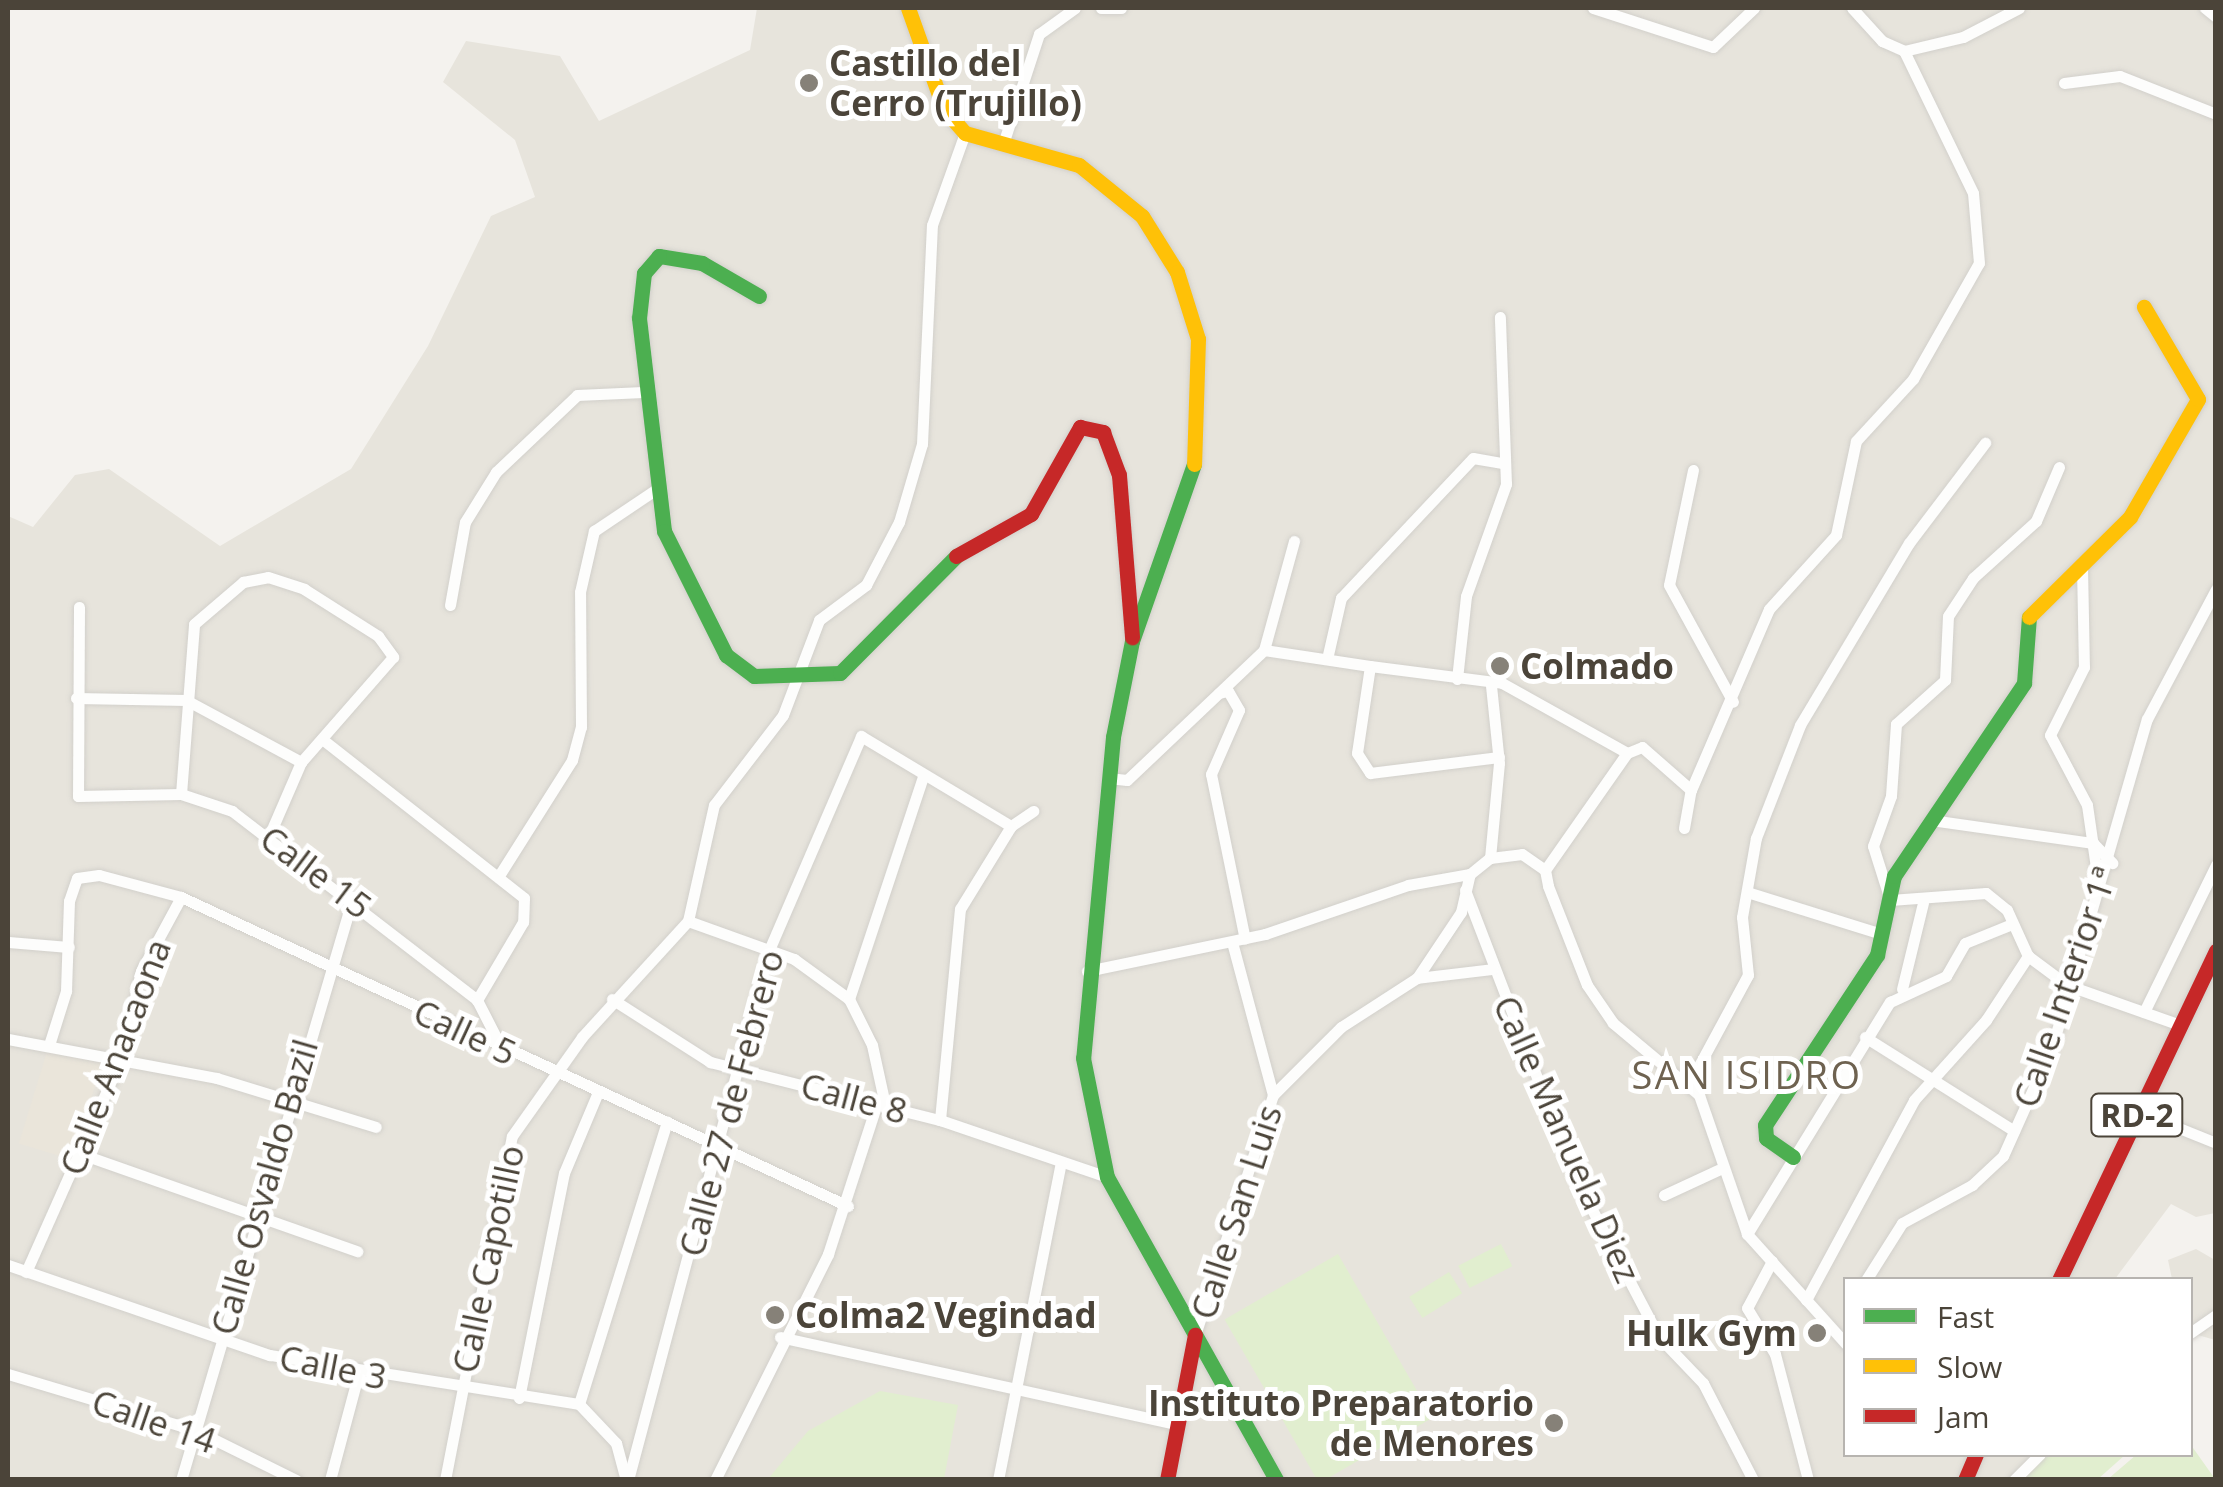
<!DOCTYPE html>
<meta charset="utf-8">
<style>
body{margin:0}
#map{position:relative;width:2223px;height:1487px;overflow:hidden;background:#f4f2ee;font-family:"Open Sans",sans-serif}
div>[style]{position:absolute}
[style*='--x']{left:calc(var(--x)*1px);top:calc(var(--y)*1px);width:calc(var(--w)*1px);rotate:calc(var(--a)*1deg)}
.residential>*{inset:0;background:#e7e4dc}
.education>*{inset:0;background:#eae5da;transform-origin:0 0}
.green>*{inset:0;background:#e1eecf;transform-origin:0 0}
.roads{filter:drop-shadow(0 0 2px #d2d0cb) drop-shadow(0 0 2px #d2d0cb)}
.street>*{height:11px;margin:-5.5px;padding:0 5.5px;transform-origin:5.5px;border-radius:5.5px;background:#fdfdfc}
.fast>*{height:15px;margin:-7.5px;padding:0 7.5px;transform-origin:7.5px;border-radius:7.5px;background:#4caf50}
.slow>*{height:15px;margin:-7.5px;padding:0 7.5px;transform-origin:7.5px;border-radius:7.5px;background:#ffc107}
.jam>*{height:15px;margin:-7.5px;padding:0 7.5px;transform-origin:7.5px;border-radius:7.5px;background:#c62828}
.dots>*{width:28px;height:28px;translate:-50% -50%;box-sizing:border-box;border:5px solid #fff;border-radius:50%}
span{translate:-50% -50%;white-space:nowrap;text-align:center;line-height:1.15;-webkit-text-stroke:10px #fff;paint-order:stroke}
.shield-label span{padding:2px 8px;background:#fff;border:2px solid;border-radius:8px;-webkit-text-stroke-width:0}
.shield-label{font-size:32px;color:#4b4439;font-weight:700}
.poi-label{font-size:35px;color:#4b4439;font-weight:700}
.left{translate:0 -50%;text-align:left}
.right{translate:-100% -50%;text-align:right}
.street-label{font-size:35px;color:#4b4439}
.neighbourhood-label{font-size:38px;color:#6e6250;letter-spacing:2.5px}
.frame{position:absolute;inset:0;border:10px solid #4b4439;pointer-events:none}
.legend{position:absolute;left:1843px;top:1277px;width:350px;height:180px;box-sizing:border-box;background:#fff;border:2px solid #b7b4b0;margin:0;padding:12px 18px;list-style:none;font-size:30px;color:#4b4439}
.legend li{display:flex;align-items:center;gap:20px;height:50px}
.legend b{width:50px;border:2px solid #b7b4b0}
</style>
<div id="map">
<div class="residential">
<div style="clip-path:polygon(757px 8px,2215px 8px,2215px 1213px,2196px 1217px,2171px 1204px,2115px 1279px,1846px 1280px,1846px 1454px,2041px 1455px,2014px 1479px,8px 1479px,8px 516px,33px 527px,75px 475px,109px 469px,220px 546px,351px 469px,428px 346px,491px 216px,535px 197px,515px 140px,443px 82px,466px 41px,560px 56px,599px 121px,750px 50px)"></div>
<div style="clip-path:polygon(2196px 1249px,2215px 1260px,2215px 1340px,2191px 1333px,2190px 1280px,2172px 1279px,2168px 1260px)"></div>
</div>
<div class="education">
<div style="left:49px;top:1045px;width:56px;height:103px;rotate:17deg"></div>
</div>
<div class="green">
<div style="left:1501px;top:1244px;width:25px;height:48px;rotate:63deg"></div>
<div style="left:1338px;top:1254px;width:189px;height:131px;rotate:60deg"></div>
<div style="left:1449px;top:1272px;width:25px;height:47px;rotate:58deg"></div>
<div style="clip-path:polygon(880px 1391px,958px 1405px,944px 1479px,768px 1479px,808px 1431px)"></div>
<div style="clip-path:polygon(2191px 1445px,2215px 1479px,2108px 1479px,2136px 1455px,2190px 1454px)"></div>
<div style="clip-path:polygon(2041px 1455px,2125px 1455px,2098px 1479px,2014px 1480px)"></div>
</div>
<div class="roads">
<div class="street">
<div style="--x:1101;--y:8;--w:20;--a:0"></div>
<div style="--x:1593;--y:8;--w:126;--a:18"></div>
<div style="--x:1713;--y:47;--w:57;--a:-43.6"></div>
<div style="--x:1852;--y:8;--w:45;--a:47.7"></div>
<div style="--x:1882;--y:41;--w:24;--a:24"></div>
<div style="--x:1904;--y:51;--w:61;--a:-13.3"></div>
<div style="--x:1963;--y:37;--w:63;--a:-27.4"></div>
<div style="--x:2205;--y:8;--w:14;--a:39"></div>
<div style="--x:2064;--y:83;--w:56;--a:-7.1"></div>
<div style="--x:2120;--y:76;--w:103;--a:21.6"></div>
<div style="--x:1003;--y:144;--w:116;--a:-71.9"></div>
<div style="--x:1039;--y:34;--w:44;--a:-35.8"></div>
<div style="--x:2059;--y:467;--w:59;--a:113.1"></div>
<div style="--x:2036;--y:521;--w:85;--a:137.9"></div>
<div style="--x:1973;--y:578;--w:45;--a:123.3"></div>
<div style="--x:1948;--y:616;--w:64;--a:92.7"></div>
<div style="--x:1945;--y:680;--w:66;--a:138.1"></div>
<div style="--x:1896;--y:724;--w:72;--a:94"></div>
<div style="--x:1891;--y:796;--w:53;--a:109.8"></div>
<div style="--x:1873;--y:846;--w:57;--a:72.5"></div>
<div style="--x:1890;--y:900;--w:96;--a:-4.2"></div>
<div style="--x:1986;--y:893;--w:27;--a:39"></div>
<div style="--x:2007;--y:910;--w:51;--a:65.5"></div>
<div style="--x:2028;--y:956;--w:49;--a:36.6"></div>
<div style="--x:2067;--y:985;--w:120;--a:19.5"></div>
<div style="--x:1693;--y:470;--w:117;--a:101.8"></div>
<div style="--x:1669;--y:585;--w:133;--a:61.3"></div>
<div style="--x:2082;--y:566;--w:101;--a:88.9"></div>
<div style="--x:2084;--y:667;--w:76;--a:116.6"></div>
<div style="--x:2050;--y:735;--w:79;--a:62.1"></div>
<div style="--x:2087;--y:805;--w:84;--a:81.8"></div>
<div style="--x:450;--y:605;--w:84;--a:-79.8"></div>
<div style="--x:465;--y:522;--w:59;--a:-58.2"></div>
<div style="--x:496;--y:472;--w:112;--a:-43.5"></div>
<div style="--x:577;--y:395;--w:66;--a:-2.6"></div>
<div style="--x:79;--y:607;--w:189;--a:90.3"></div>
<div style="--x:78;--y:796;--w:103;--a:-1.1"></div>
<div style="--x:181;--y:794;--w:54;--a:18.4"></div>
<div style="--x:232;--y:811;--w:309;--a:37.6"></div>
<div style="--x:477;--y:1000;--w:53;--a:62.9"></div>
<div style="--x:1264;--y:650;--w:107;--a:8.6"></div>
<div style="--x:1370;--y:666;--w:88;--a:98.5"></div>
<div style="--x:1357;--y:753;--w:24;--a:57"></div>
<div style="--x:1370;--y:773;--w:130;--a:-7.1"></div>
<div style="--x:1327;--y:659;--w:63;--a:-77.1"></div>
<div style="--x:1341;--y:598;--w:192;--a:-46.7"></div>
<div style="--x:1473;--y:458;--w:27;--a:10"></div>
<div style="--x:1370;--y:666;--w:133;--a:7.3"></div>
<div style="--x:1502;--y:683;--w:143;--a:29.2"></div>
<div style="--x:1457;--y:679;--w:83;--a:-83.8"></div>
<div style="--x:1466;--y:596;--w:119;--a:-70.3"></div>
<div style="--x:1506;--y:484;--w:167;--a:-92.1"></div>
<div style="--x:1219;--y:693;--w:9;--a:-13"></div>
<div style="--x:1228;--y:691;--w:22;--a:60"></div>
<div style="--x:1239;--y:710;--w:70;--a:113.6"></div>
<div style="--x:1211;--y:774;--w:168;--a:78.4"></div>
<div style="--x:76;--y:698;--w:110;--a:1"></div>
<div style="--x:186;--y:700;--w:131;--a:28.3"></div>
<div style="--x:322;--y:739;--w:257;--a:38.2"></div>
<div style="--x:524;--y:898;--w:24;--a:92"></div>
<div style="--x:523;--y:922;--w:91;--a:120.5"></div>
<div style="--x:1108;--y:778;--w:19;--a:6"></div>
<div style="--x:1127;--y:780;--w:189;--a:-43.5"></div>
<div style="--x:1264;--y:650;--w:113;--a:-74.6"></div>
<div style="--x:1691;--y:790;--w:197;--a:-66.7"></div>
<div style="--x:1769;--y:609;--w:100;--a:-47.8"></div>
<div style="--x:1836;--y:535;--w:96;--a:-78"></div>
<div style="--x:1856;--y:441;--w:84;--a:-47.4"></div>
<div style="--x:1913;--y:379;--w:133;--a:-60.4"></div>
<div style="--x:1979;--y:263;--w:70;--a:-94.9"></div>
<div style="--x:1973;--y:193;--w:158;--a:-115.9"></div>
<div style="--x:181;--y:794;--w:170;--a:-85.6"></div>
<div style="--x:194;--y:624;--w:65;--a:-40.6"></div>
<div style="--x:243;--y:582;--w:25;--a:-11"></div>
<div style="--x:268;--y:577;--w:38;--a:18"></div>
<div style="--x:304;--y:589;--w:88;--a:32.4"></div>
<div style="--x:378;--y:636;--w:26;--a:54"></div>
<div style="--x:393;--y:657;--w:140;--a:131.2"></div>
<div style="--x:301;--y:762;--w:81;--a:113.4"></div>
<div style="--x:1938;--y:821;--w:157;--a:8.1"></div>
<div style="--x:2093;--y:843;--w:28;--a:46"></div>
<div style="--x:1684;--y:828;--w:39;--a:-80"></div>
<div style="--x:1691;--y:790;--w:65;--a:-138.7"></div>
<div style="--x:1642;--y:747;--w:16;--a:158"></div>
<div style="--x:1627;--y:753;--w:143;--a:125"></div>
<div style="--x:1545;--y:870;--w:16;--a:79"></div>
<div style="--x:1548;--y:886;--w:106;--a:68.5"></div>
<div style="--x:1587;--y:985;--w:46;--a:55.6"></div>
<div style="--x:1613;--y:1023;--w:112;--a:39.9"></div>
<div style="--x:1699;--y:1095;--w:147;--a:70.9"></div>
<div style="--x:1747;--y:1234;--w:148;--a:48"></div>
<div style="--x:1490;--y:858;--w:32;--a:-7"></div>
<div style="--x:1522;--y:854;--w:28;--a:35"></div>
<div style="--x:500;--y:874;--w:135;--a:-57.7"></div>
<div style="--x:572;--y:760;--w:34;--a:-75"></div>
<div style="--x:581;--y:727;--w:135;--a:-90.4"></div>
<div style="--x:580;--y:592;--w:63;--a:-77.1"></div>
<div style="--x:594;--y:531;--w:77;--a:-33.9"></div>
<div style="--x:1465;--y:890;--w:307;--a:69"></div>
<div style="--x:1575;--y:1177;--w:181;--a:62.3"></div>
<div style="--x:1659;--y:1337;--w:64;--a:46.3"></div>
<div style="--x:1703;--y:1383;--w:109;--a:62.7"></div>
<div style="--x:1747;--y:892;--w:141;--a:17.3"></div>
<div style="--x:688;--y:921;--w:119;--a:-77.4"></div>
<div style="--x:714;--y:805;--w:113;--a:-52.5"></div>
<div style="--x:783;--y:715;--w:102;--a:-69.2"></div>
<div style="--x:819;--y:620;--w:59;--a:-36.7"></div>
<div style="--x:866;--y:585;--w:71;--a:-62.4"></div>
<div style="--x:899;--y:522;--w:81;--a:-73.6"></div>
<div style="--x:922;--y:444;--w:219;--a:-87.4"></div>
<div style="--x:932;--y:225;--w:98;--a:-70.3"></div>
<div style="--x:688;--y:921;--w:113;--a:19.7"></div>
<div style="--x:794;--y:959;--w:68;--a:36"></div>
<div style="--x:849;--y:999;--w:51;--a:63.4"></div>
<div style="--x:872;--y:1045;--w:66;--a:77.7"></div>
<div style="--x:8;--y:942;--w:61;--a:4.7"></div>
<div style="--x:1232;--y:942;--w:158;--a:75"></div>
<div style="--x:1087;--y:971;--w:182;--a:-11.7"></div>
<div style="--x:1265;--y:934;--w:151;--a:-18.9"></div>
<div style="--x:1408;--y:885;--w:63;--a:-10.1"></div>
<div style="--x:1417;--y:978;--w:76;--a:-6.8"></div>
<div style="--x:1902;--y:989;--w:89;--a:-76.3"></div>
<div style="--x:612;--y:999;--w:117;--a:32.7"></div>
<div style="--x:710;--y:1062;--w:237;--a:14.2"></div>
<div style="--x:940;--y:1120;--w:176;--a:18.8"></div>
<div style="--x:849;--y:999;--w:234;--a:-71.6"></div>
<div style="--x:2144;--y:1012;--w:164;--a:-63.9"></div>
<div style="--x:1865;--y:1037;--w:176;--a:32.2"></div>
<div style="--x:8;--y:1039;--w:213;--a:10.6"></div>
<div style="--x:217;--y:1078;--w:166;--a:17.1"></div>
<div style="--x:49;--y:1045;--w:57;--a:-72.5"></div>
<div style="--x:66;--y:991;--w:90;--a:-88.1"></div>
<div style="--x:69;--y:901;--w:24;--a:-71"></div>
<div style="--x:77;--y:878;--w:22;--a:-8"></div>
<div style="--x:99;--y:875;--w:85;--a:15"></div>
<div style="--x:181;--y:897;--w:735;--a:24.86"></div>
<div style="--x:1689;--y:1084;--w:124;--a:-61.6"></div>
<div style="--x:1748;--y:975;--w:58;--a:-95.9"></div>
<div style="--x:1742;--y:917;--w:80;--a:-80"></div>
<div style="--x:1756;--y:838;--w:121;--a:-68.7"></div>
<div style="--x:1800;--y:725;--w:212;--a:-59.1"></div>
<div style="--x:1909;--y:543;--w:126;--a:-52.8"></div>
<div style="--x:2139;--y:1112;--w:83;--a:21.9"></div>
<div style="--x:940;--y:1120;--w:212;--a:-84.6"></div>
<div style="--x:960;--y:909;--w:97;--a:-58.4"></div>
<div style="--x:1011;--y:826;--w:27;--a:-34"></div>
<div style="--x:81;--y:1154;--w:293;--a:19.4"></div>
<div style="--x:1664;--y:1195;--w:60;--a:-24.8"></div>
<div style="--x:1747;--y:1234;--w:273;--a:-58.4"></div>
<div style="--x:1890;--y:1002;--w:62;--a:-24.9"></div>
<div style="--x:1946;--y:976;--w:38;--a:-60"></div>
<div style="--x:1965;--y:943;--w:51;--a:-22"></div>
<div style="--x:1772;--y:1261;--w:53;--a:118"></div>
<div style="--x:1747;--y:1308;--w:54;--a:58.7"></div>
<div style="--x:1775;--y:1354;--w:130;--a:75.3"></div>
<div style="--x:8;--y:1265;--w:277;--a:19"></div>
<div style="--x:270;--y:1355;--w:313;--a:9"></div>
<div style="--x:579;--y:1404;--w:54;--a:46.5"></div>
<div style="--x:616;--y:1443;--w:38;--a:75"></div>
<div style="--x:26;--y:1272;--w:236;--a:-66"></div>
<div style="--x:122;--y:1056;--w:87;--a:-77.4"></div>
<div style="--x:141;--y:971;--w:84;--a:-61.6"></div>
<div style="--x:1866;--y:1280;--w:67;--a:-57.7"></div>
<div style="--x:1902;--y:1223;--w:80;--a:-28.5"></div>
<div style="--x:1972;--y:1185;--w:42;--a:-43.1"></div>
<div style="--x:2003;--y:1156;--w:123;--a:-65.9"></div>
<div style="--x:2053;--y:1044;--w:338;--a:-73.9"></div>
<div style="--x:2147;--y:719;--w:147;--a:-62"></div>
<div style="--x:1806;--y:1300;--w:227;--a:-61.6"></div>
<div style="--x:1914;--y:1100;--w:108;--a:-48"></div>
<div style="--x:1986;--y:1020;--w:77;--a:-56.7"></div>
<div style="--x:2190;--y:1333;--w:32;--a:-35"></div>
<div style="--x:1195;--y:1335;--w:252;--a:-72"></div>
<div style="--x:1273;--y:1095;--w:96;--a:-45"></div>
<div style="--x:1341;--y:1027;--w:90;--a:-32.8"></div>
<div style="--x:1417;--y:978;--w:79;--a:-56.3"></div>
<div style="--x:1461;--y:912;--w:39;--a:-77"></div>
<div style="--x:1470;--y:874;--w:26;--a:-39"></div>
<div style="--x:1490;--y:858;--w:95;--a:-84.6"></div>
<div style="--x:1499;--y:763;--w:78;--a:-95.9"></div>
<div style="--x:780;--y:1337;--w:406;--a:12.4"></div>
<div style="--x:8;--y:1374;--w:195;--a:16.7"></div>
<div style="--x:195;--y:1430;--w:113;--a:26.3"></div>
<div style="--x:519;--y:1398;--w:229;--a:-78.7"></div>
<div style="--x:564;--y:1173;--w:88;--a:-67.2"></div>
<div style="--x:579;--y:1404;--w:296;--a:-72.7"></div>
<div style="--x:181;--y:1480;--w:608;--a:-73.56"></div>
<div style="--x:330;--y:1480;--w:112;--a:-75"></div>
<div style="--x:445;--y:1480;--w:350;--a:-79"></div>
<div style="--x:512;--y:1136;--w:121;--a:-54.7"></div>
<div style="--x:582;--y:1037;--w:157;--a:-47.6"></div>
<div style="--x:628;--y:1480;--w:548;--a:-75.1"></div>
<div style="--x:769;--y:950;--w:233;--a:-66.7"></div>
<div style="--x:861;--y:736;--w:175;--a:31"></div>
<div style="--x:715;--y:1480;--w:253;--a:-63.4"></div>
<div style="--x:828;--y:1254;--w:152;--a:-72"></div>
<div style="--x:998;--y:1480;--w:323;--a:-78.8"></div>
<div style="--x:2014;--y:1480;--w:37;--a:-45"></div>
</div>
<div class="fast">
<div style="--x:759;--y:296;--w:66;--a:-149.9"></div>
<div style="--x:702;--y:263;--w:44;--a:-170.8"></div>
<div style="--x:659;--y:256;--w:23;--a:131"></div>
<div style="--x:644;--y:273;--w:45;--a:96.3"></div>
<div style="--x:639;--y:318;--w:214;--a:83.3"></div>
<div style="--x:664;--y:531;--w:139;--a:63.4"></div>
<div style="--x:726;--y:655;--w:35;--a:37"></div>
<div style="--x:754;--y:676;--w:86;--a:-2"></div>
<div style="--x:840;--y:673;--w:165;--a:-45.2"></div>
<div style="--x:1194;--y:464;--w:188;--a:109.3"></div>
<div style="--x:1132;--y:641;--w:98;--a:101.2"></div>
<div style="--x:1113;--y:737;--w:322;--a:95.3"></div>
<div style="--x:1083;--y:1058;--w:121;--a:78.6"></div>
<div style="--x:1107;--y:1177;--w:347;--a:60.8"></div>
<div style="--x:1793;--y:1157;--w:33;--a:-145"></div>
<div style="--x:1766;--y:1138;--w:13;--a:-94"></div>
<div style="--x:1765;--y:1125;--w:204;--a:-56.6"></div>
<div style="--x:1877;--y:955;--w:81;--a:-77.9"></div>
<div style="--x:1894;--y:876;--w:233;--a:-56"></div>
<div style="--x:2024;--y:683;--w:66;--a:-85.7"></div>
</div>
<div class="slow">
<div style="--x:908;--y:8;--w:107;--a:70.4"></div>
<div style="--x:944;--y:109;--w:32;--a:49"></div>
<div style="--x:965;--y:133;--w:118;--a:15.7"></div>
<div style="--x:1079;--y:165;--w:81;--a:39"></div>
<div style="--x:1142;--y:216;--w:66;--a:58"></div>
<div style="--x:1177;--y:272;--w:70;--a:72.6"></div>
<div style="--x:1198;--y:339;--w:125;--a:91.8"></div>
<div style="--x:2029;--y:617;--w:142;--a:-44.7"></div>
<div style="--x:2130;--y:517;--w:136;--a:-60"></div>
<div style="--x:2198;--y:399;--w:107;--a:-120.4"></div>
</div>
<div class="jam">
<div style="--x:956;--y:556;--w:86;--a:-29.2"></div>
<div style="--x:1031;--y:514;--w:100;--a:-60.6"></div>
<div style="--x:1080;--y:427;--w:24;--a:12"></div>
<div style="--x:1103;--y:432;--w:46;--a:69.6"></div>
<div style="--x:1119;--y:475;--w:163;--a:85.4"></div>
<div style="--x:2059;--y:1280;--w:365;--a:-64.5"></div>
<div style="--x:1167;--y:1480;--w:148;--a:-79.1"></div>
<div style="--x:1965;--y:1480;--w:28;--a:-67"></div>
</div>
</div>
<div class="dots">
<div style="left:809px;top:83px;background:#868178"></div>
<div style="left:1500px;top:666px;background:#868178"></div>
<div style="left:775px;top:1315px;background:#868178"></div>
<div style="left:1817px;top:1333px;background:#868178"></div>
<div style="left:1554px;top:1423px;background:#868178"></div>
</div>
<div class="shield-label">
<span style="left:2137px;top:1115px">RD-2</span>
</div>
<div class="poi-label">
<span class="left" style="left:829px;top:83px">Castillo del<br>Cerro (Trujillo)</span>
<span class="left" style="left:1520px;top:666px">Colmado</span>
<span class="left" style="left:795px;top:1315px">Colma2 Vegindad</span>
<span class="right" style="left:1797px;top:1333px">Hulk Gym</span>
<span class="right" style="left:1534px;top:1423px">Instituto Preparatorio<br>de Menores</span>
</div>
<div class="street-label">
<span style="left:316px;top:872px;rotate:37deg">Calle 15</span>
<span style="left:2065px;top:987px;rotate:-71deg">Calle Interior 1ª</span>
<span style="left:465px;top:1032px;rotate:25deg">Calle 5</span>
<span style="left:115px;top:1057px;rotate:-69deg">Calle Anacaona</span>
<span style="left:854px;top:1098px;rotate:15deg">Calle 8</span>
<span style="left:731px;top:1103px;rotate:-75deg">Calle 27 de Febrero</span>
<span style="left:1567px;top:1139px;rotate:66deg">Calle Manuela Diez</span>
<span style="left:264px;top:1187px;rotate:-74deg">Calle Osvaldo Bazil</span>
<span style="left:1236px;top:1212px;rotate:-72deg">Calle San Luis</span>
<span style="left:488px;top:1259px;rotate:-78deg">Calle Capotillo</span>
<span style="left:333px;top:1367px;rotate:11deg">Calle 3</span>
<span style="left:154px;top:1421px;rotate:19deg">Calle 14</span>
</div>
<div class="neighbourhood-label">
<span style="left:1747px;top:1075px">SAN ISIDRO</span>
</div>
<div class="frame"></div>
<ul class="legend">
<li><b style="height:12px;background:#4caf50"></b>Fast</li>
<li><b style="height:12px;background:#ffc107"></b>Slow</li>
<li><b style="height:12px;background:#c62828"></b>Jam</li>
</ul>
</div>
